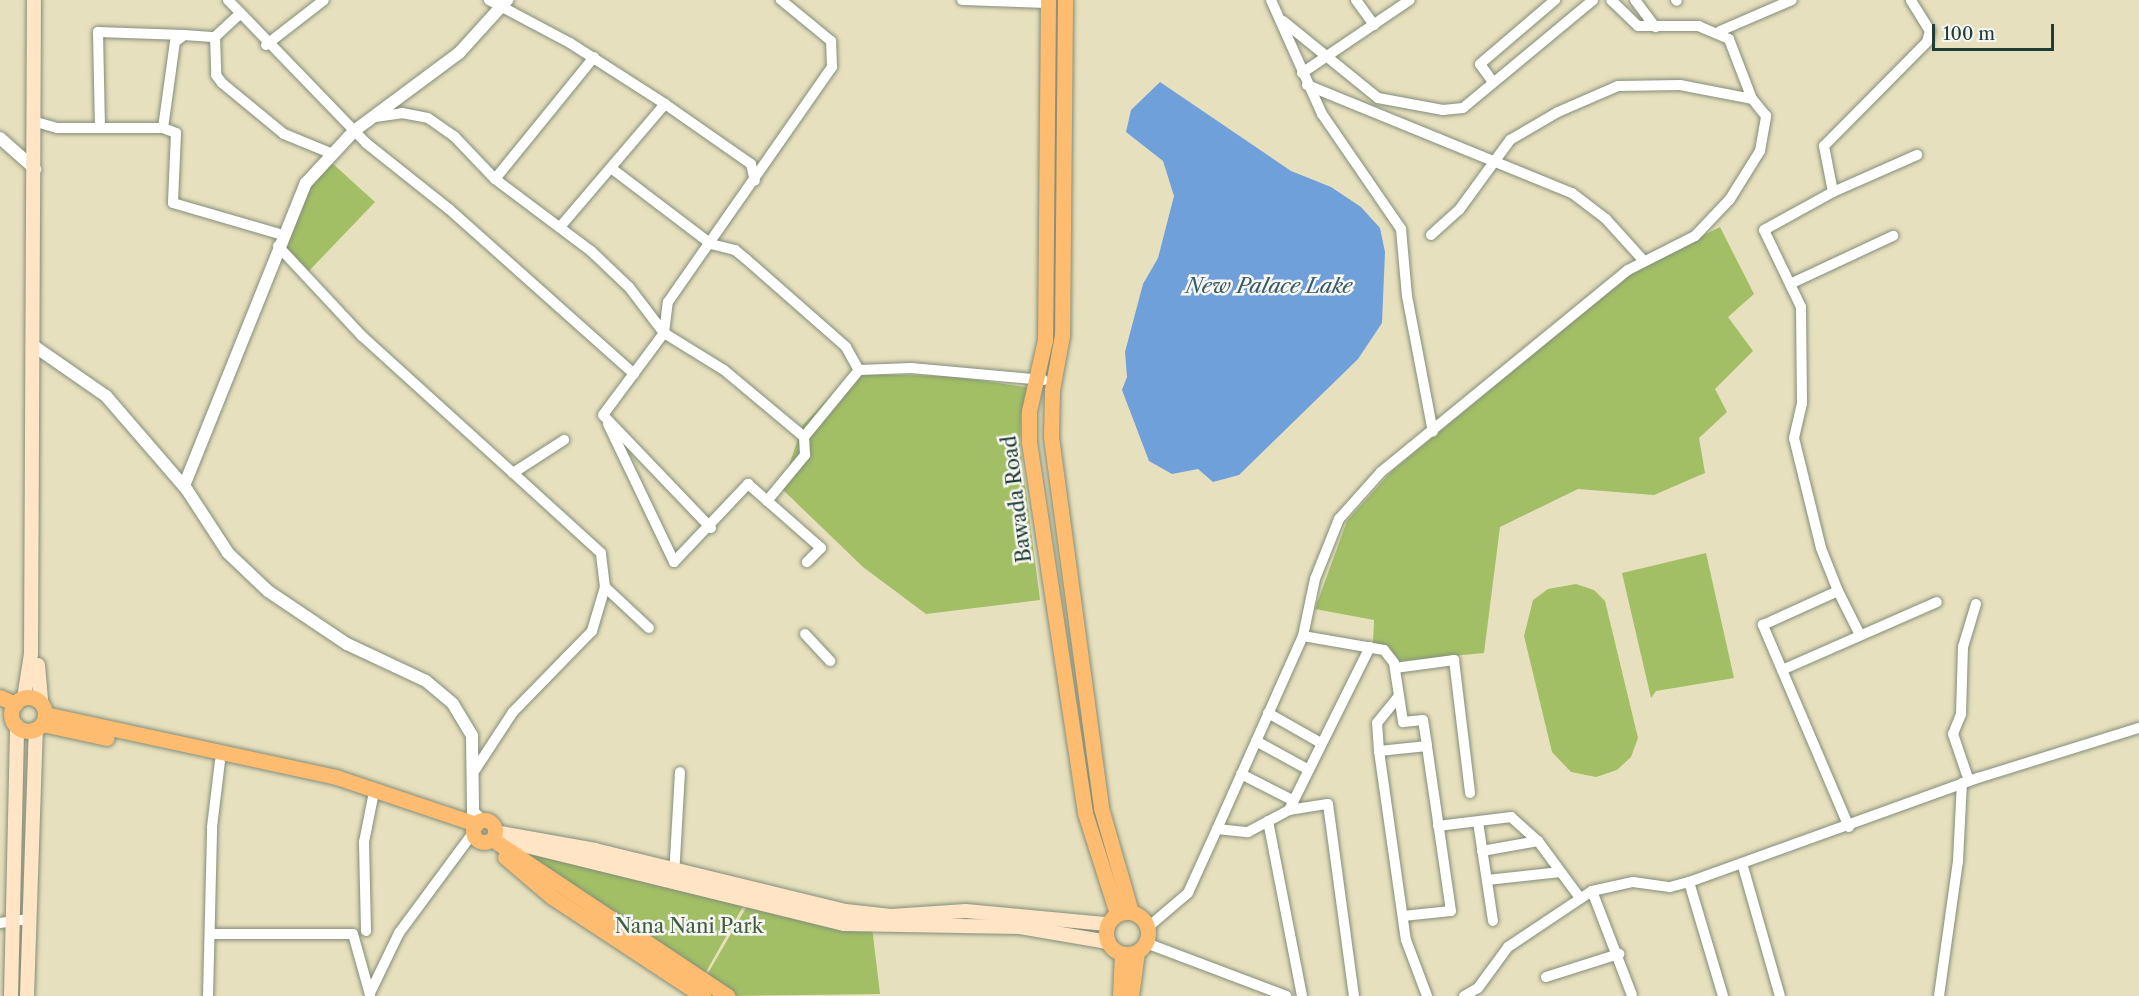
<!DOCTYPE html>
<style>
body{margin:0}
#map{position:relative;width:2139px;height:996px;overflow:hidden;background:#e7e0be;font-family:"Libre Caslon Text",serif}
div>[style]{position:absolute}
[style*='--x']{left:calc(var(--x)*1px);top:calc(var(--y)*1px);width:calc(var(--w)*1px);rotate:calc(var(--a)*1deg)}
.green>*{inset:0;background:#a2bf66}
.water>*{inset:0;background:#6fa0da}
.roads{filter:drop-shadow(0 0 2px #838e79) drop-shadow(0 0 2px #838e79)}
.minor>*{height:10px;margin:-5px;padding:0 5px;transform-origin:5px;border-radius:5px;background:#fff}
.tertiary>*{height:12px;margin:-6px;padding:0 6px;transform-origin:6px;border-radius:6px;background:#fff}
.secondary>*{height:14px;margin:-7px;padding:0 7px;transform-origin:7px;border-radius:7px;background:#ffe4c6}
.primary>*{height:15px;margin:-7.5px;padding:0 7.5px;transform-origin:7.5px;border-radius:7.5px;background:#febc70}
.primary>.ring{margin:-7.5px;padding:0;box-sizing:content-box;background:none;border:15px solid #febc70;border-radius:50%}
span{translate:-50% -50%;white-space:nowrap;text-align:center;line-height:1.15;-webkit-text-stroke:5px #f6f6f2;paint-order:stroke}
.street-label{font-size:20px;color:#1f3d34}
.park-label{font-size:20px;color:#405e40}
.water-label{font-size:21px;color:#375b66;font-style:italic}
.scale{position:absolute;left:1932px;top:24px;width:122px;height:27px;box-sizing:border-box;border:3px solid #1f3d34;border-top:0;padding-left:8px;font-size:18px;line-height:21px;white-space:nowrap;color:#1f3d34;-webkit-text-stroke:4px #f6f6f2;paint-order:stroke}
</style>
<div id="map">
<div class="green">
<div style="clip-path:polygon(332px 163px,375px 202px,307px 273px,280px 249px,311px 187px)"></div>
<div style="clip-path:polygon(1720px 227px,1754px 294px,1728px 317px,1753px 351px,1715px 389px,1727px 412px,1699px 438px,1705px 473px,1654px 495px,1578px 489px,1500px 527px,1484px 653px,1399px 661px,1388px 646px,1373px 643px,1374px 620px,1315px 609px,1347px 521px,1391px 472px,1636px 269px)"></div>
<div style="clip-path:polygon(851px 374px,951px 376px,1031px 388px,1021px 414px,1020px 445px,1040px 600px,926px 614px,863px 567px,781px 488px,803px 425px)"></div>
<div style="clip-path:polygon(1706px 553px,1734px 678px,1656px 691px,1651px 698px,1622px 573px)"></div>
<div style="clip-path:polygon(1576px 584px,1594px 590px,1605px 601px,1638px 738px,1631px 757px,1617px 770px,1596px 777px,1571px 772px,1552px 752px,1524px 636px,1533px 600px,1548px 589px)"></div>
<div style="clip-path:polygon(497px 839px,746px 901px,702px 979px)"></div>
<div style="clip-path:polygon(750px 901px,872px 927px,880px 994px,726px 996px,704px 980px)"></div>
</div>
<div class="water">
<div style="clip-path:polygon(1160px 82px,1291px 171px,1331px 187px,1361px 207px,1380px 228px,1385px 252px,1382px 323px,1358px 359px,1239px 475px,1213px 482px,1198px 469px,1172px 474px,1149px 461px,1122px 390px,1127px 377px,1125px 352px,1143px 284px,1158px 258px,1174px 196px,1163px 161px,1126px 132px,1131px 110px)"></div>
</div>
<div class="roads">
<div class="minor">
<div style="--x:228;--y:0;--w:199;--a:46"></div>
<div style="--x:366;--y:143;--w:106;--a:38.5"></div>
<div style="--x:449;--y:209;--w:248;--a:41.7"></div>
<div style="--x:489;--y:0;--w:92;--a:28"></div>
<div style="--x:570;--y:43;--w:113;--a:32.7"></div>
<div style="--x:665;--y:104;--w:105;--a:34.9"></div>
<div style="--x:751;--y:164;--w:17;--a:77"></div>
<div style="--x:962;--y:0;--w:86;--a:2"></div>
<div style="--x:1271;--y:0;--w:125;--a:65.9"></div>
<div style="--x:1322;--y:114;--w:140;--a:55.5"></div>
<div style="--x:1401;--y:229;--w:67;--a:84.9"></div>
<div style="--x:1407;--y:296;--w:138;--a:79.2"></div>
<div style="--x:1356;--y:0;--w:31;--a:54"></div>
<div style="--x:1635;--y:0;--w:34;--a:53"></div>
<div style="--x:1676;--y:0;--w:1;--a:45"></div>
<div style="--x:1283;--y:21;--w:122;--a:39"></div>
<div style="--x:1378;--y:98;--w:66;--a:10.5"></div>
<div style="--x:1443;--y:110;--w:20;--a:-6"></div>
<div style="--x:1463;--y:108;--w:169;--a:-39.7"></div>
<div style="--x:1720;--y:31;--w:78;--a:-23.3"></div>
<div style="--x:215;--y:37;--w:38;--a:88"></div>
<div style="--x:216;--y:75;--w:10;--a:53"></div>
<div style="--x:222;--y:83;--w:80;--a:39.4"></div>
<div style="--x:284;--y:134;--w:53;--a:22.2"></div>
<div style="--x:266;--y:45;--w:73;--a:-37.8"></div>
<div style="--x:1302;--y:73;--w:130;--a:-34.1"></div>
<div style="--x:1493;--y:82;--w:22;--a:-126"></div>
<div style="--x:1480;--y:64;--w:99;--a:-40.5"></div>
<div style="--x:1307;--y:85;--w:286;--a:22.2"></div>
<div style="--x:1572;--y:193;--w:43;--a:37.4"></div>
<div style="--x:1606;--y:219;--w:55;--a:47.9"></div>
<div style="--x:375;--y:117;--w:27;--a:-8"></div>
<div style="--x:402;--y:113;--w:26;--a:11"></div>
<div style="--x:428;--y:118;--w:32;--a:35"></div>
<div style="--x:454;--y:136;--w:59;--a:46.4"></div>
<div style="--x:495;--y:179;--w:120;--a:36.9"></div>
<div style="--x:591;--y:251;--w:52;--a:43.5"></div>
<div style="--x:629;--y:287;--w:58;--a:52.7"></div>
<div style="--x:664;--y:333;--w:70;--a:31.7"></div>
<div style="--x:724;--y:370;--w:104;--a:39.9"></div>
<div style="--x:804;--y:437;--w:87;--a:-50.6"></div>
<div style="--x:859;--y:370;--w:52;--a:-2.2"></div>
<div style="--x:911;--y:368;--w:133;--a:5.2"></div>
<div style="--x:36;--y:122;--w:22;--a:16"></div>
<div style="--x:57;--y:128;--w:106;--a:0"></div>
<div style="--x:163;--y:128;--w:87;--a:-82.1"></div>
<div style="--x:175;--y:42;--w:11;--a:-38"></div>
<div style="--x:184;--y:35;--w:31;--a:4"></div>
<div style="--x:215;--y:37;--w:35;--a:-43"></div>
<div style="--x:100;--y:128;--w:96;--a:-91.2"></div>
<div style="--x:98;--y:32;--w:86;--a:2"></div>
<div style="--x:163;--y:128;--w:14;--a:21"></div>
<div style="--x:176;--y:133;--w:70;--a:92.5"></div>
<div style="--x:173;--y:203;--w:115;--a:16.2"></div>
<div style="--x:611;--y:168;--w:126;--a:37.2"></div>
<div style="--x:711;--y:244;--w:25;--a:14"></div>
<div style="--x:735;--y:250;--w:14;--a:39"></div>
<div style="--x:746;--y:259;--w:133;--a:41.3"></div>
<div style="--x:846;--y:347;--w:26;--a:61"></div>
<div style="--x:495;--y:179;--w:157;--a:-50.9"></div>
<div style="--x:1833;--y:192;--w:92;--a:-23.8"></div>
<div style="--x:560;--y:227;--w:162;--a:-49.5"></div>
<div style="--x:1431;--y:235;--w:38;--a:-42"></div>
<div style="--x:1459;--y:210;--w:87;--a:-53.9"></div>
<div style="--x:1510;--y:140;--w:56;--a:-30.3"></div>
<div style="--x:1558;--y:112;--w:65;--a:-23.4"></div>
<div style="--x:1618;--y:86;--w:62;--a:-0.9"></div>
<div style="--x:1680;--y:85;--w:73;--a:11"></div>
<div style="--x:278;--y:246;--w:123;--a:47"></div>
<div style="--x:362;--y:336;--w:204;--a:42.2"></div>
<div style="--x:1790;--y:284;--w:114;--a:-25"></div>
<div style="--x:608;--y:424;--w:153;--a:64.4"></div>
<div style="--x:674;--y:562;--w:108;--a:-46.5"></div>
<div style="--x:748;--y:484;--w:97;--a:41.2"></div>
<div style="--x:821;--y:548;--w:20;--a:135"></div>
<div style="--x:767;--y:501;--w:60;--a:-50.4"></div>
<div style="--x:805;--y:455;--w:18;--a:-93"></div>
<div style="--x:711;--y:528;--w:156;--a:-133.7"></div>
<div style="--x:603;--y:415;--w:102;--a:-53.4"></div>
<div style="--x:664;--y:333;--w:31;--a:-83"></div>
<div style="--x:668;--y:302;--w:287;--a:-55.1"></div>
<div style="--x:832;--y:67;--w:26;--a:-92"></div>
<div style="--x:831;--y:41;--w:65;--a:-140.6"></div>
<div style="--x:605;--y:587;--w:60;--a:43"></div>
<div style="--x:1838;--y:591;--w:49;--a:63.4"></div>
<div style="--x:805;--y:634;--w:37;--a:47"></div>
<div style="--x:1303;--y:636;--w:58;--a:-78.1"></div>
<div style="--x:1315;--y:579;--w:65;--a:-68.2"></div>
<div style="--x:1339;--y:519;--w:63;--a:-48.2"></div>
<div style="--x:1381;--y:472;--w:319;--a:-39.3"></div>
<div style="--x:1628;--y:270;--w:75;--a:-26.9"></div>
<div style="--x:1695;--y:236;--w:51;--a:-46.6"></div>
<div style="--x:1730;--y:199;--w:57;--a:-58"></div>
<div style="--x:1760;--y:151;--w:36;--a:-80"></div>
<div style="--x:1766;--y:116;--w:22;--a:-129"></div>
<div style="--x:1752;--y:99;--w:64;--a:-111"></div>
<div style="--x:1729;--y:39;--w:33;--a:-157"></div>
<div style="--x:1699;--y:26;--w:61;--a:180"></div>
<div style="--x:1638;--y:26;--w:37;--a:-136"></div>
<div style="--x:1395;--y:668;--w:60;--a:-7.7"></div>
<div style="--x:1454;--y:660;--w:134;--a:83.1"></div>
<div style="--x:1782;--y:670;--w:169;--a:-23.7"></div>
<div style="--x:1268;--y:713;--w:61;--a:29.5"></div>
<div style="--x:1256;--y:741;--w:60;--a:28.7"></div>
<div style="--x:1379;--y:751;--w:28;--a:-94"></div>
<div style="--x:1377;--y:723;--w:33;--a:-51"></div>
<div style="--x:475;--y:770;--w:69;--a:-56.8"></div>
<div style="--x:513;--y:712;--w:113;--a:-45.7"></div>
<div style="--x:592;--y:631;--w:46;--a:-73.5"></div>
<div style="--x:605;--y:587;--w:34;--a:-97"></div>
<div style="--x:601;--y:553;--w:119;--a:-137.7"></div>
<div style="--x:513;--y:473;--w:61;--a:-32.9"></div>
<div style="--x:1241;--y:774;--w:59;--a:27"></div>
<div style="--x:1969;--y:781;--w:50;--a:-108.8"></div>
<div style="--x:1953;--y:734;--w:22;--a:-68"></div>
<div style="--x:1961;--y:714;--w:67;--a:-88.3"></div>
<div style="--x:1963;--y:647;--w:45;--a:-73.2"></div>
<div style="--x:1289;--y:810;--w:182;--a:-63.6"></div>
<div style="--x:1268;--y:821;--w:178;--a:79"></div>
<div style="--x:1478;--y:822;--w:100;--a:81.4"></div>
<div style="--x:1438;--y:826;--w:74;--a:-7"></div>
<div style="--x:1511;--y:817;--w:36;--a:42"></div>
<div style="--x:1538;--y:841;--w:71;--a:53.6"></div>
<div style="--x:1849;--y:827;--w:220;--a:-113.1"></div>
<div style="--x:1763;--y:625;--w:82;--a:-24.4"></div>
<div style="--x:1838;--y:591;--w:46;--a:-111.6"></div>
<div style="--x:1821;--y:548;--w:113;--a:-103.8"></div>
<div style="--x:1794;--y:438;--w:36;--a:-77"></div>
<div style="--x:1802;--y:403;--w:96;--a:-90.6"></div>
<div style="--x:1801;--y:307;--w:85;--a:-115.7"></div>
<div style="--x:1764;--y:230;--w:79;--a:-28.8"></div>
<div style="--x:1833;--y:192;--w:47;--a:-101.1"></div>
<div style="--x:1824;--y:146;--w:146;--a:-45.3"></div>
<div style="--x:1927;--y:42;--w:11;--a:-75"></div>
<div style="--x:1930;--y:31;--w:36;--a:-122"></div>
<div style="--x:1217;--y:829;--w:211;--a:-66"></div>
<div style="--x:1303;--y:636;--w:82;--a:9.8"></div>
<div style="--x:1384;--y:650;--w:16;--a:52"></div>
<div style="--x:1394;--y:663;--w:60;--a:81.3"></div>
<div style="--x:1403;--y:722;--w:20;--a:-6"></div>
<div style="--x:1423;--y:720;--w:26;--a:81"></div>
<div style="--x:1427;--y:746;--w:48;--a:174.1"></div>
<div style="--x:1379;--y:751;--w:191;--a:81.9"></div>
<div style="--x:1406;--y:940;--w:60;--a:69.4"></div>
<div style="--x:1482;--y:851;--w:57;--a:-10.1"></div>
<div style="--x:1742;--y:863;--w:138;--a:74.1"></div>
<div style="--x:674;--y:876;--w:104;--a:-86.7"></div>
<div style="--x:1487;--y:880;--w:74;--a:-6.2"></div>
<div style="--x:1689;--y:882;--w:119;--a:73.4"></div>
<div style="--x:1592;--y:891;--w:111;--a:69"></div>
<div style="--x:1403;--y:916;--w:48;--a:-5.9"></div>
<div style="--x:1451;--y:911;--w:167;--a:-98.3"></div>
<div style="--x:0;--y:923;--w:28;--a:-8"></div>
<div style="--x:1147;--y:928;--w:54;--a:-40.5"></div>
<div style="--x:1188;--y:893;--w:70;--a:-65.6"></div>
<div style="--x:1217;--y:829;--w:31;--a:6"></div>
<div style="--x:1248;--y:832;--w:47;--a:-28.2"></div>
<div style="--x:1289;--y:810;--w:39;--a:-9"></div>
<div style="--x:1328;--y:804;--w:194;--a:82.3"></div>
<div style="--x:366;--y:931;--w:89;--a:-91.3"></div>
<div style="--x:364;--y:842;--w:46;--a:-78.7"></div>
<div style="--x:210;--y:934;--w:143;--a:0"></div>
<div style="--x:353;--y:934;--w:63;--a:74.4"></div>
<div style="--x:1146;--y:943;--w:150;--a:20.7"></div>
<div style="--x:1546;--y:977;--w:77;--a:-17.5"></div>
<div style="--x:370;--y:993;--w:67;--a:-64.2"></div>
<div style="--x:399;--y:933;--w:124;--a:-53.5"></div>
<div style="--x:208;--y:996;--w:169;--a:-88.6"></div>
<div style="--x:212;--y:827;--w:66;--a:-83.1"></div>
<div style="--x:1464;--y:996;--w:16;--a:-30"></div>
<div style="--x:1478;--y:988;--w:51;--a:-53.8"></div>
<div style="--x:1508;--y:947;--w:101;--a:-33.7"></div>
<div style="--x:1592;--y:891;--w:42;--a:-12.4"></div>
<div style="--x:1633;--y:882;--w:37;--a:8"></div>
<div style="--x:1670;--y:887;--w:20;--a:-15"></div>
<div style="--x:1689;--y:882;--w:307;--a:-19.8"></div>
<div style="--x:1978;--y:778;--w:169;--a:-17.3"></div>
<div style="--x:1939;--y:996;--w:136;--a:-82"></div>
<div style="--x:1958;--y:861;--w:78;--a:-87.1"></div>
</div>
<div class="tertiary">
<div style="--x:0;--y:138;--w:47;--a:41.5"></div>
<div style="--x:34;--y:346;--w:88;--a:34.8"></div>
<div style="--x:106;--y:396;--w:124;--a:49.2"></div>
<div style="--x:187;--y:490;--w:75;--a:56.9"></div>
<div style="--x:228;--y:553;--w:55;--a:43.5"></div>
<div style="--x:268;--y:591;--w:95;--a:33.9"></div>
<div style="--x:347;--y:644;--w:87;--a:25.1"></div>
<div style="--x:426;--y:681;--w:35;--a:40"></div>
<div style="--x:453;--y:704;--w:37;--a:59"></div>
<div style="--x:472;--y:736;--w:76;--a:89.2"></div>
<div style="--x:473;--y:812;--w:11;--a:45"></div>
<div style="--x:184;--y:486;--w:327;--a:-68.1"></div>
<div style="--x:306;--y:183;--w:71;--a:-47.3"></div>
<div style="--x:354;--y:131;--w:131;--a:-36.6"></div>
<div style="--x:459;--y:53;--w:72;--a:-47.8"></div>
</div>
<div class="secondary">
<div style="--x:38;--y:665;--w:37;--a:85"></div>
<div style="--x:24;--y:698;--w:45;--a:-81"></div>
<div style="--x:31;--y:654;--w:654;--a:-89.74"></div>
<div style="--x:500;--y:833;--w:97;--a:10.1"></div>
<div style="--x:595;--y:850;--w:258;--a:13.7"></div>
<div style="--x:846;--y:911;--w:45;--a:6.3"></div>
<div style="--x:891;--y:916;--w:75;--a:-3.8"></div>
<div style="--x:966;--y:911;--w:142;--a:5.3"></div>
<div style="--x:498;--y:839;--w:356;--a:13.8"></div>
<div style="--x:844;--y:924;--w:176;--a:1"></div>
<div style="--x:1020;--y:927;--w:89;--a:9.7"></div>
<div style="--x:11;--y:996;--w:270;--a:-88.7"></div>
<div style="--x:27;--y:996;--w:267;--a:-88.1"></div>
</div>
<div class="primary">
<div style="--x:1048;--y:0;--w:340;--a:90.5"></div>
<div style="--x:1045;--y:340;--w:73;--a:102.7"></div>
<div style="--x:1029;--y:411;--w:31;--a:90"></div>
<div style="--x:1029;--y:442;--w:375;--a:81.4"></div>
<div style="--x:1085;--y:813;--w:106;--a:72.4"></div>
<div style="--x:1065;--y:0;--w:335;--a:90.5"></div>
<div style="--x:1062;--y:335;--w:56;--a:100.3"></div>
<div style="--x:1052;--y:390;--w:47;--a:91.2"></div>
<div style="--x:1051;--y:437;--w:374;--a:82.3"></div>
<div style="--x:1101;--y:808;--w:108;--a:73.9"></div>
<div style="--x:0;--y:697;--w:17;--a:25"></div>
<div class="ring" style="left:11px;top:697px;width:19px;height:19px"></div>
<div style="--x:45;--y:714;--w:298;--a:12.2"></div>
<div style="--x:336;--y:777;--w:148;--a:18.6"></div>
<div style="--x:42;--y:724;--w:66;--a:12.2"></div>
<div class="ring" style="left:473px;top:820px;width:7px;height:7px"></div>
<div style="--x:492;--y:839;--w:283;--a:33.7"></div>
<div style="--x:505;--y:857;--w:62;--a:40.4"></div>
<div style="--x:552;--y:897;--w:181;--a:33.3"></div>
<div class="ring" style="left:1106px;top:912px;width:27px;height:27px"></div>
<div style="--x:1120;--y:996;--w:42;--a:-87.3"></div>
<div style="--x:1131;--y:996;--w:44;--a:-82.2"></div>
</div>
</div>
<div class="street-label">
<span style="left:1017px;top:499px;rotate:-97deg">Bawada Road</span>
</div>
<div class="park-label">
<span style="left:689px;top:926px">Nana Nani Park</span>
</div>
<div class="water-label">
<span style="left:1269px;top:286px">New Palace Lake</span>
</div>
<div class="scale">100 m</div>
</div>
